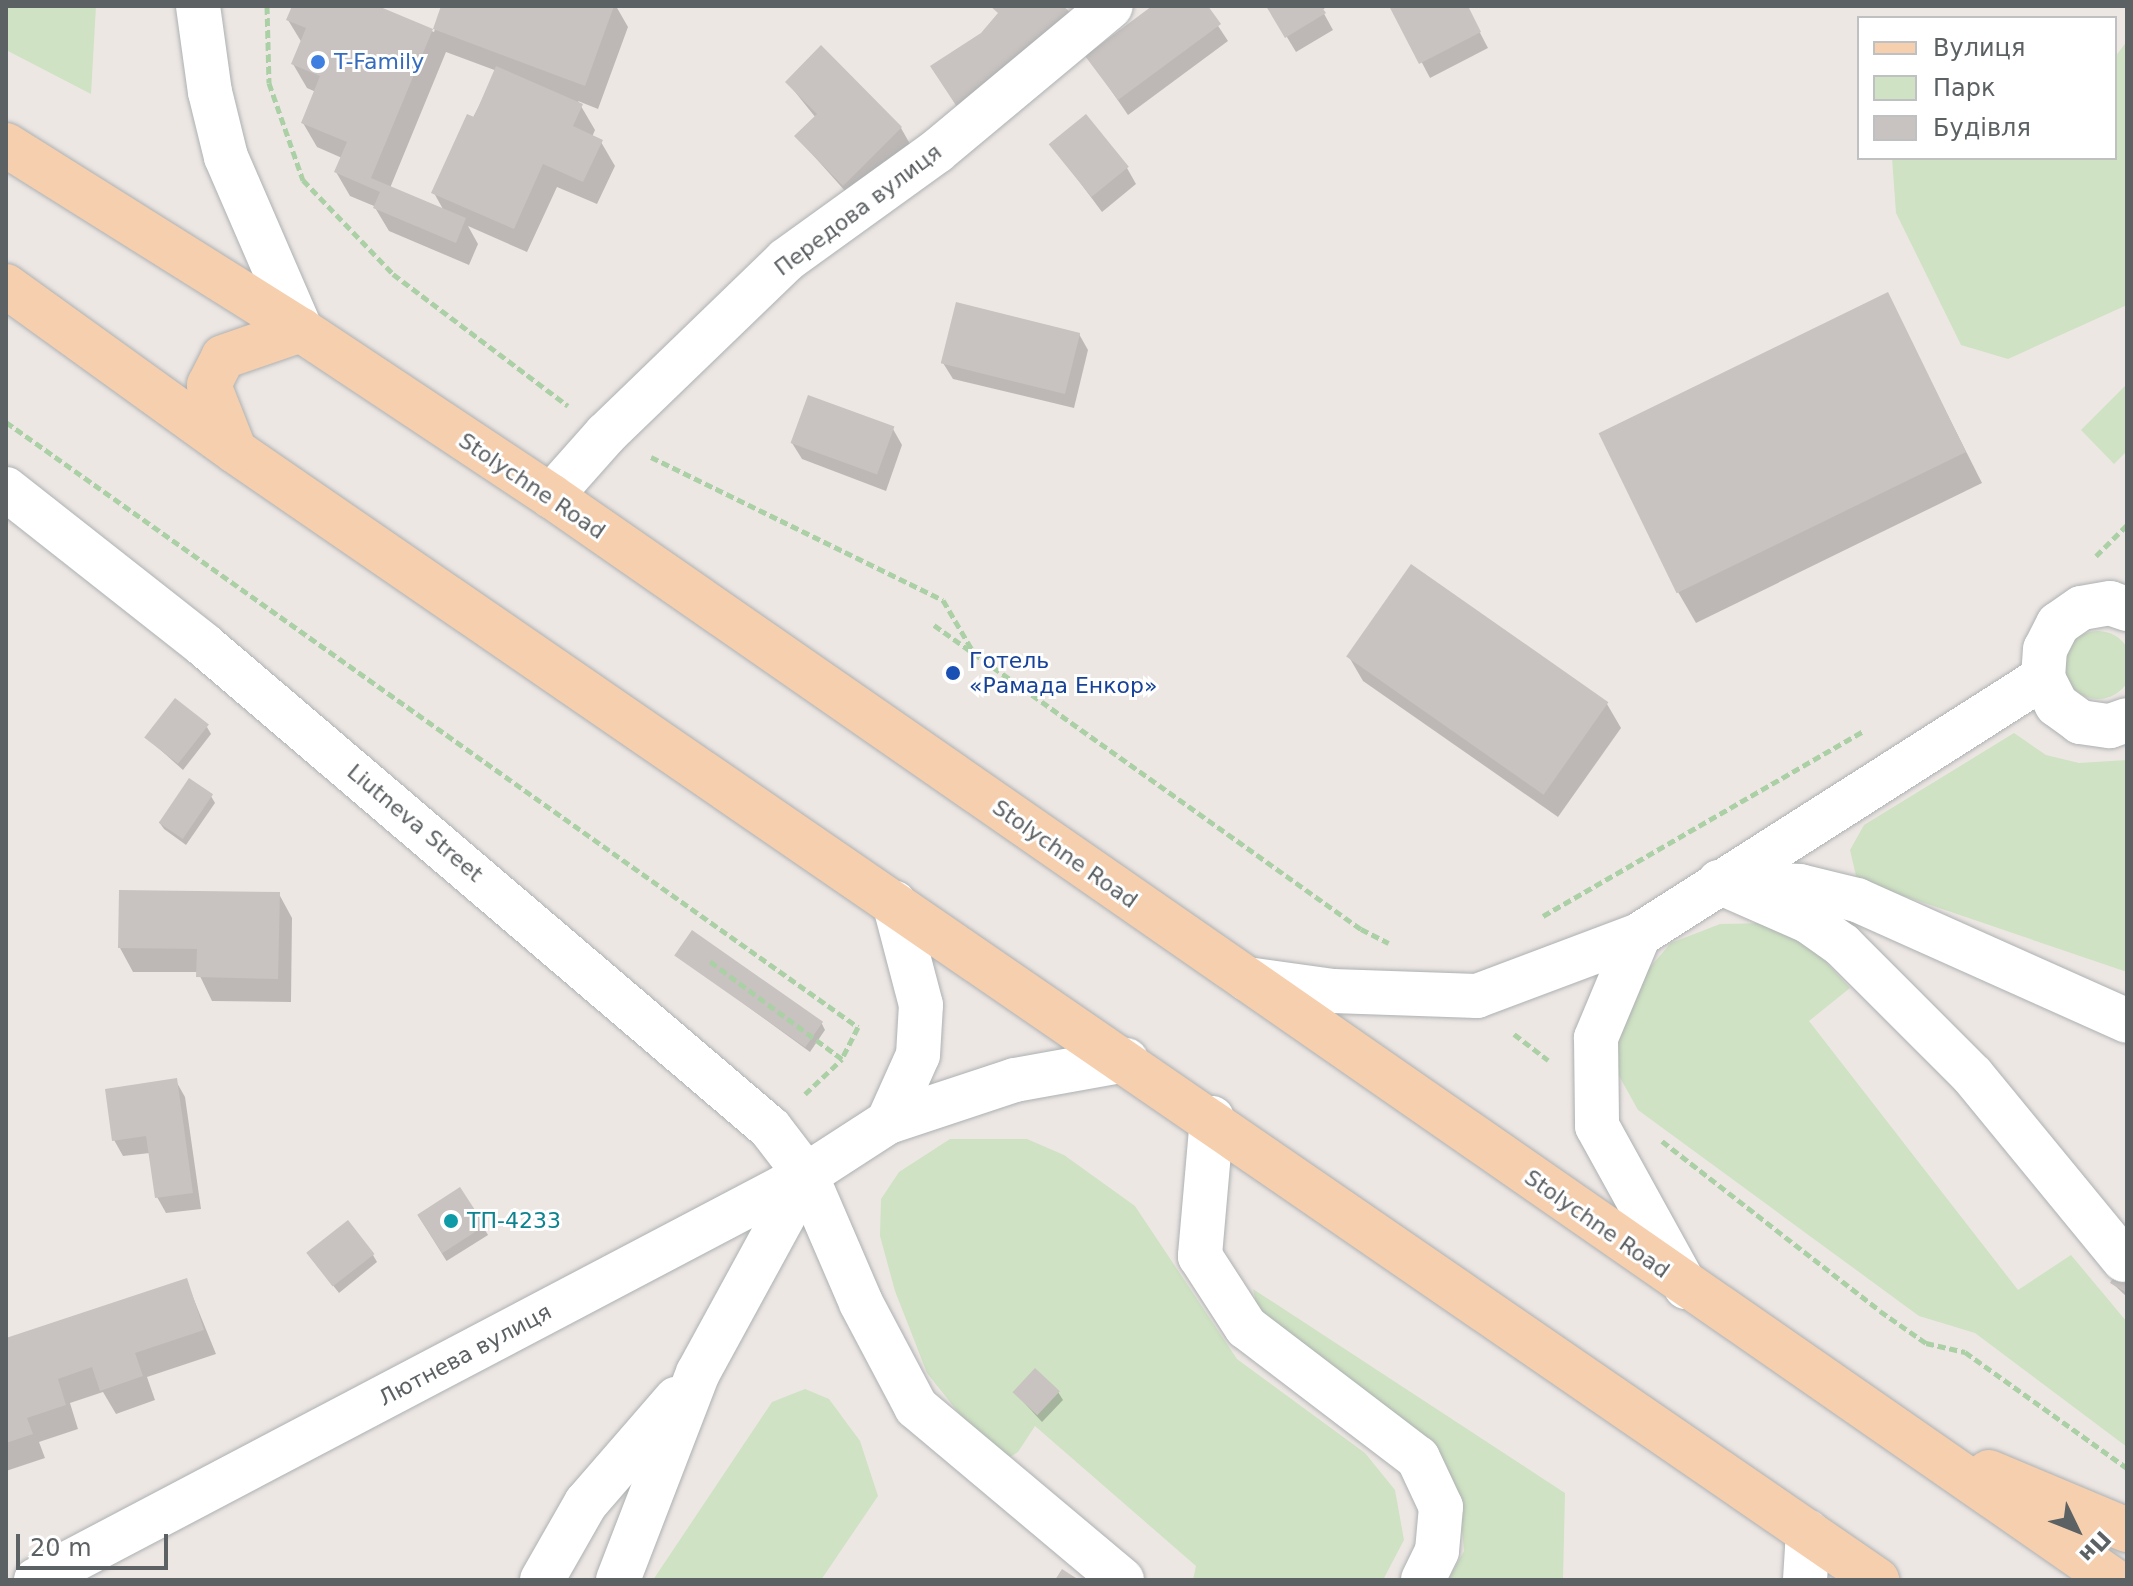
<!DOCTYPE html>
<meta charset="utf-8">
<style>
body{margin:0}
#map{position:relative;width:2133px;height:1586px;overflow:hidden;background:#ede7e4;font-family:"DejaVu Sans",sans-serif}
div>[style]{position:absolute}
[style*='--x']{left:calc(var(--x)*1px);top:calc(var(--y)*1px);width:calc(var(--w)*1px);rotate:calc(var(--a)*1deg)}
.green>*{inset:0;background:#cfe2c3}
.round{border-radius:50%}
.shadow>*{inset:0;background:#0003;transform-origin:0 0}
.building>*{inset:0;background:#c8c2c0;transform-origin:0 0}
.path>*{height:5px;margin-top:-2.5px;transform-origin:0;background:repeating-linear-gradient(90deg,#abd0a6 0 8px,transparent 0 12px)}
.roads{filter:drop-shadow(0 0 2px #adb1b2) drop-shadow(0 0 2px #adb1b2)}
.minor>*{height:44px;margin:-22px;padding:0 22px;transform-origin:22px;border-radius:22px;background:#fff}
.major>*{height:44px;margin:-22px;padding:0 22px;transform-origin:22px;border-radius:22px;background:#f6cfaf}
.dots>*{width:22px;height:22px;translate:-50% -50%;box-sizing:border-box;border:4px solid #fff;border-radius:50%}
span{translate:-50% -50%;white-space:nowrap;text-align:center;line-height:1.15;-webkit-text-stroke:6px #fff;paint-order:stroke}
.shop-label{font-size:22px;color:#366cbe}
.left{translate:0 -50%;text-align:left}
.street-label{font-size:22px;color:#5c6163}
.transit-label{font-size:22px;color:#164399}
.culture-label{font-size:22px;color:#0d838f}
.frame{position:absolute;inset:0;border:8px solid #5c6163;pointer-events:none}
.legend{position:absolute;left:1857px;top:16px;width:260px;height:144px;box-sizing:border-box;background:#fff;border:2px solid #bec0c1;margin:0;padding:10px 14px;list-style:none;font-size:24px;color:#5c6163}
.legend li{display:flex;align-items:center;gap:16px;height:40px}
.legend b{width:40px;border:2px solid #bec0c1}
.north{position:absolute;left:2037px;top:1490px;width:80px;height:80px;-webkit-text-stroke:6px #fff;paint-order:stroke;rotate:133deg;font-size:22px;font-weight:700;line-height:32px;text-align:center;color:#5c6163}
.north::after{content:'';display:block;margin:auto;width:28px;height:36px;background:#5c6163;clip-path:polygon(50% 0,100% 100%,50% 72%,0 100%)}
.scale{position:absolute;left:16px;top:1534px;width:152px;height:36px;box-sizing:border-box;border:4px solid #5c6163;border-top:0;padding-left:10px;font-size:24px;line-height:28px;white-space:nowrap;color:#5c6163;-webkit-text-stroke:6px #fff;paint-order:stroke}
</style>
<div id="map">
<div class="green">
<div style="clip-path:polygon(6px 6px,96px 6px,91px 94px,6px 50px)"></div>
<div style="clip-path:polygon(2127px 41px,2127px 305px,2008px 359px,1961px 345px,1896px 213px,1892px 158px,2115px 158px,2115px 57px)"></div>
<div style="clip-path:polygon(2127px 384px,2127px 451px,2114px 464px,2081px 430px)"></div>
<div class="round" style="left:2064px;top:631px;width:68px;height:68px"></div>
<div style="clip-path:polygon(2014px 733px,2046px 755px,2079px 763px,2127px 760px,2127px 972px,1857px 880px,1850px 850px,1864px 825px)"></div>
<div style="clip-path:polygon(1768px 923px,1810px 945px,1850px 988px,1809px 1021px,2018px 1290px,2071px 1255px,2127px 1322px,2127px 1447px,1975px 1333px,1919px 1316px,1638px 1110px,1618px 1074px,1616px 1028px,1638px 981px,1671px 943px,1720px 924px)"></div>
<div style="clip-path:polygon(950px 1139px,1027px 1139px,1064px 1155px,1135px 1206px,1237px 1359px,1365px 1453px,1395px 1490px,1404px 1540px,1383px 1580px,1193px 1580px,1196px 1566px,1035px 1426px,1018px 1452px,1005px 1460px,981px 1441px,927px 1373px,895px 1291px,880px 1236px,881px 1199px,899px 1172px)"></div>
<div style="clip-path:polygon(1253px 1289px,1565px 1493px,1563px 1580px,1448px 1580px,1464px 1551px,1459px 1495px,1259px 1316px)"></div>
<div style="clip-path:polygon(805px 1389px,829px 1399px,860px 1441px,878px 1496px,821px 1580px,653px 1580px,772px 1402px)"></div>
</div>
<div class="shadow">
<div style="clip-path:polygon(evenodd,294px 6px,373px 6px,434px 32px,443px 6px,616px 6px,628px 27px,598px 109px,578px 101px,595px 130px,592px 137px,601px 142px,615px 166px,597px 204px,557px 187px,527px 252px,468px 226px,478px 244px,469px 265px,389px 231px,374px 206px,350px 196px,336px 172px,342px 158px,317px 147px,303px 123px,316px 92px,307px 88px,293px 64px,302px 43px,288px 20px,294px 6px,446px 52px,497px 71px,434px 193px,444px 211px,390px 188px,446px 52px)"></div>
<div style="clip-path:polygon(1156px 6px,1205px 6px,1228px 41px,1128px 115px,1088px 57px)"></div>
<div style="clip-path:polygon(1268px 6px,1328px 6px,1322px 10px,1333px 30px,1296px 52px)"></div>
<div style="clip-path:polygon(1392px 6px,1466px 6px,1488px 48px,1430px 78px)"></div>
<div style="clip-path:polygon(787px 82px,901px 128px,910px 144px,854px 201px,796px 136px,816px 118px)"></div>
<div style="clip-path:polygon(1052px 145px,1127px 168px,1136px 184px,1102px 212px)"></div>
<div style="clip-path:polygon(1887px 295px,1982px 483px,1696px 623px,1678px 592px)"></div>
<div style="clip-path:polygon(1079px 334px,1088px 350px,1074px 408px,953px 379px,943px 363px)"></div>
<div style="clip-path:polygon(893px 429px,902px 445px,886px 491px,802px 459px,792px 443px)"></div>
<div style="clip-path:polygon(1412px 567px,1607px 704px,1621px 728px,1558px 817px,1363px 681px,1349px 657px)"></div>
<div style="clip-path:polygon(207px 727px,211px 734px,183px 770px,146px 737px)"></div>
<div style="clip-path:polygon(211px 796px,215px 803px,186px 845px,164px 829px,159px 822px)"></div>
<div style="clip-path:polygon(279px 894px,292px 918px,291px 1002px,212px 1001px,198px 972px,133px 972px,120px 948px)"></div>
<div style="clip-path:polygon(677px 955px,821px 1022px,825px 1030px,810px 1052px)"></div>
<div style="clip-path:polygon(176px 1081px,185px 1097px,201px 1209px,166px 1213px,157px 1197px,150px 1153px,123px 1156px,114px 1140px)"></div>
<div style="left:460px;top:1190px;width:53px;height:49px;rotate:58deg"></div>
<div style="clip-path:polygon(373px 1255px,377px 1262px,339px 1293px,313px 1260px)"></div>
<div style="clip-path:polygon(2127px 1259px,2127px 1297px,2112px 1283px)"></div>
<div style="clip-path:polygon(186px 1280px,216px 1354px,147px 1377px,155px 1400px,116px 1414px,103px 1392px,70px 1403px,78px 1429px,39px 1442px,45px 1458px,6px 1471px,6px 1340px)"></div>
<div style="clip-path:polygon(1058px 1392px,1063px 1400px,1042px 1422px,1015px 1393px)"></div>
</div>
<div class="building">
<div style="clip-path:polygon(292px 6px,378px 6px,433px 29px,371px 178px,466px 218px,456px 243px,373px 208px,380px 192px,334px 172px,347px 142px,301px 123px,320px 76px,291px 64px,306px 28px,286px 20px)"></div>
<div style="clip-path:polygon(441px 6px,614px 6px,585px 86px,433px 29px)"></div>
<div style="clip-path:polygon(990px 6px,1063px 6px,1070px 12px,959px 110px,930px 66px,981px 33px,998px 13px)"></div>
<div style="clip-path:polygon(1152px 6px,1208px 6px,1221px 24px,1118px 100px,1085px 56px)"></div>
<div style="clip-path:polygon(1266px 6px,1321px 6px,1326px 13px,1285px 38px)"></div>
<div style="clip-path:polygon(1389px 6px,1468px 6px,1481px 32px,1419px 64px)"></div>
<div style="clip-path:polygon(821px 45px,902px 127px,843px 186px,794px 136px,817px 114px,785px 82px)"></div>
<div style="clip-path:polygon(496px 66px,583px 104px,573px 126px,603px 140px,583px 182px,543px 164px,514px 229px,431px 193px,467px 114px,474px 117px)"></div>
<div style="left:1086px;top:114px;width:68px;height:48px;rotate:51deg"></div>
<div style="left:1888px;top:292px;width:178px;height:322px;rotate:64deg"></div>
<div style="left:956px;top:302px;width:128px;height:63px;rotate:14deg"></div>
<div style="left:808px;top:395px;width:92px;height:51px;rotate:20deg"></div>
<div style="left:1411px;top:564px;width:241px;height:113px;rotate:35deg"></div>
<div style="left:175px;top:698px;width:43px;height:50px;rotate:38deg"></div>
<div style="left:189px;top:778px;width:29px;height:54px;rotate:34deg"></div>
<div style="clip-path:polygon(119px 890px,280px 892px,278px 979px,196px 977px,197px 949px,118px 948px)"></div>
<div style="left:692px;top:930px;width:160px;height:31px;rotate:35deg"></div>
<div style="clip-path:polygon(177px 1078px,193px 1193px,155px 1198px,146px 1136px,112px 1141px,105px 1089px)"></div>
<div style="left:460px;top:1187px;width:46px;height:51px;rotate:57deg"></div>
<div style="left:348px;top:1220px;width:43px;height:53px;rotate:52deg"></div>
<div style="clip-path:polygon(2127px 1255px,2127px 1293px,2110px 1283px)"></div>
<div style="clip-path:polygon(187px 1278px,204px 1330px,135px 1353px,143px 1376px,100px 1391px,92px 1367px,58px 1379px,66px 1405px,27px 1418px,33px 1434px,6px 1443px,6px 1338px)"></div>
<div style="left:1035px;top:1368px;width:34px;height:33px;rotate:43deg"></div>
<div style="clip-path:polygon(1062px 1569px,1079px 1580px,1055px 1580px)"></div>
</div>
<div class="path">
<div style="--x:267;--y:6;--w:77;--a:88.5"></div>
<div style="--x:269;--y:83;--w:103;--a:70.7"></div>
<div style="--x:303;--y:180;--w:130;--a:46.2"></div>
<div style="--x:393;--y:274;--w:219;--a:37"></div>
<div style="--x:6;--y:422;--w:1045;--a:35.38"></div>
<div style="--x:858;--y:1027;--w:36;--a:117"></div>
<div style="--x:842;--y:1059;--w:168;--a:-143.5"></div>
<div style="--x:651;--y:457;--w:325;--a:26.1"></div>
<div style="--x:943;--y:600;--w:61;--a:59.7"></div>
<div style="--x:2096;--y:556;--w:44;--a:-45"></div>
<div style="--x:934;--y:625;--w:524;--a:35.45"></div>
<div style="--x:1361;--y:929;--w:31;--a:27"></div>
<div style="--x:1543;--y:916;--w:370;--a:-30"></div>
<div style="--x:1514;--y:1034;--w:43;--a:37.4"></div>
<div style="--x:805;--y:1094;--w:51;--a:-43.4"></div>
<div style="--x:1662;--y:1141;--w:276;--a:37.9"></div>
<div style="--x:1880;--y:1311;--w:56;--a:34.8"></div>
<div style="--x:1926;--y:1343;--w:40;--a:13"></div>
<div style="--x:1965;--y:1352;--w:199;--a:35.6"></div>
</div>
<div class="roads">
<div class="minor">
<div style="--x:198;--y:6;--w:87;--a:82.1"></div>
<div style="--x:210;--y:92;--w:67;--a:76.2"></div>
<div style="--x:226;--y:157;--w:189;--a:66.6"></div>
<div style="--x:6;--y:489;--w:252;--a:38.2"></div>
<div style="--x:204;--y:645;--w:744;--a:40.48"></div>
<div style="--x:770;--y:1128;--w:59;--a:52.5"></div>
<div style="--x:806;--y:1175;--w:139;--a:66.7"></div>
<div style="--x:861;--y:1303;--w:118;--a:62.1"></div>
<div style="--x:916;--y:1407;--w:269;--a:40"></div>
<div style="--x:551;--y:496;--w:83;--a:-48.4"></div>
<div style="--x:606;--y:434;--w:250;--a:-44"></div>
<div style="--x:786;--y:260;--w:186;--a:-35.8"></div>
<div style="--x:937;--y:151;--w:226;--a:-39.8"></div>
<div style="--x:2127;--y:609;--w:18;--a:-161"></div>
<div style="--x:2110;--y:603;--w:29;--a:170"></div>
<div style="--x:2081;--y:608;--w:28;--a:145"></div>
<div style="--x:2058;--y:624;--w:28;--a:117"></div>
<div style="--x:2045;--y:649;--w:29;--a:94"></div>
<div style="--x:2043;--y:678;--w:30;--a:63"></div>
<div style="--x:2057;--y:705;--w:29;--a:36"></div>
<div style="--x:2080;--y:722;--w:30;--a:8"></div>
<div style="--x:2110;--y:726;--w:18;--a:-19"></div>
<div style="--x:1639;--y:935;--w:479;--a:-32.5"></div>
<div style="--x:1247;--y:979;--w:87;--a:7.9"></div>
<div style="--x:1333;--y:991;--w:144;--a:2"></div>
<div style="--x:1477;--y:996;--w:173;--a:-20.6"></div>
<div style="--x:1639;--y:935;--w:112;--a:112.7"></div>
<div style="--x:1596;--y:1038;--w:88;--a:89.3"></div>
<div style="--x:1597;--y:1126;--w:184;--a:61.1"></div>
<div style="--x:1212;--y:1118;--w:139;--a:95"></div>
<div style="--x:1200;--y:1256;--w:85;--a:57.1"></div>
<div style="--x:1246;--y:1327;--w:216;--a:37.3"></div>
<div style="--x:1418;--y:1458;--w:54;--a:64.9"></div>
<div style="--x:1441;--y:1507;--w:44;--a:95.2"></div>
<div style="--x:1437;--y:1551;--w:32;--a:116"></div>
<div style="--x:888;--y:1122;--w:73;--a:-65.9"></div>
<div style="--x:918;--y:1055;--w:50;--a:-86.6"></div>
<div style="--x:921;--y:1005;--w:106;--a:-104.7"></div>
<div style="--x:2124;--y:1260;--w:239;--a:-129.4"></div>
<div style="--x:1972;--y:1075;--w:184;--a:-135"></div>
<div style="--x:1842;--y:945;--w:42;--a:-144.8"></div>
<div style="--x:1808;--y:921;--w:97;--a:-156.3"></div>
<div style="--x:1719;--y:882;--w:81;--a:2.8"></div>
<div style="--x:1800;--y:886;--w:59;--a:13.8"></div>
<div style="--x:1857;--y:900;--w:296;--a:24.1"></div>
<div style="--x:36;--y:1580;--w:870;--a:-27.74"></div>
<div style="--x:806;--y:1175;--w:98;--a:-32.9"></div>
<div style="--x:888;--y:1122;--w:134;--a:-18.3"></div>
<div style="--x:1015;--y:1080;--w:113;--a:-10.2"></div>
<div style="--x:542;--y:1580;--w:89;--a:-60.3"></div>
<div style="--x:586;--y:1503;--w:138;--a:-49.1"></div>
<div style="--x:618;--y:1580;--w:222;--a:-68.9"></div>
<div style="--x:698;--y:1373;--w:226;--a:-61.4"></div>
<div style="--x:1805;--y:1580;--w:48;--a:-86.4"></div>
</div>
<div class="major">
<div style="--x:6;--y:145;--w:348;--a:32.1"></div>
<div style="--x:301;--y:330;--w:300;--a:33.6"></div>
<div style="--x:551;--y:496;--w:1901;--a:34.76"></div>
<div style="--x:6;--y:286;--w:282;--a:35.8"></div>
<div style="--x:235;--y:451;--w:1993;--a:34.51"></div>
<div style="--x:235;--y:451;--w:71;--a:-111.5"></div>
<div style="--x:209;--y:385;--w:31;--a:-63"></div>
<div style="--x:223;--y:357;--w:83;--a:-19.1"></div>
<div style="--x:1989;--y:1472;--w:150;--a:22.8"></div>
</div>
</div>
<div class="dots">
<div style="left:318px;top:62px;background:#3f7fe0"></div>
<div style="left:953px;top:673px;background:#1a4fb4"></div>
<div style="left:451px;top:1221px;background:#0f9aa8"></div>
</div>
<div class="shop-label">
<span class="left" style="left:334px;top:62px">T-Family</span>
</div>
<div class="street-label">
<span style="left:858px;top:210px;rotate:-37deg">Передова вулиця</span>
<span style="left:532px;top:486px;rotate:34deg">Stolychne Road</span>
<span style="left:415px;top:823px;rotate:40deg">Liutneva Street</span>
<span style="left:1065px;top:854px;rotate:35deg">Stolychne Road</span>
<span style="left:1597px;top:1224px;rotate:35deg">Stolychne Road</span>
<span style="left:465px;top:1355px;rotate:-28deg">Лютнева вулиця</span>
</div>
<div class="transit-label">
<span class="left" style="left:969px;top:673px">Готель<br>«Рамада Енкор»</span>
</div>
<div class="culture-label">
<span class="left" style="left:467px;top:1221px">ТП-4233</span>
</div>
<div class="frame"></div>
<ul class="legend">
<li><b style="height:10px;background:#f6cfaf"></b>Вулиця</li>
<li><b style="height:22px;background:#cfe2c3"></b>Парк</li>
<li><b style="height:22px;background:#c8c2c0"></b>Будівля</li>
</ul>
<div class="north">Пн</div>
<div class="scale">20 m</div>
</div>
